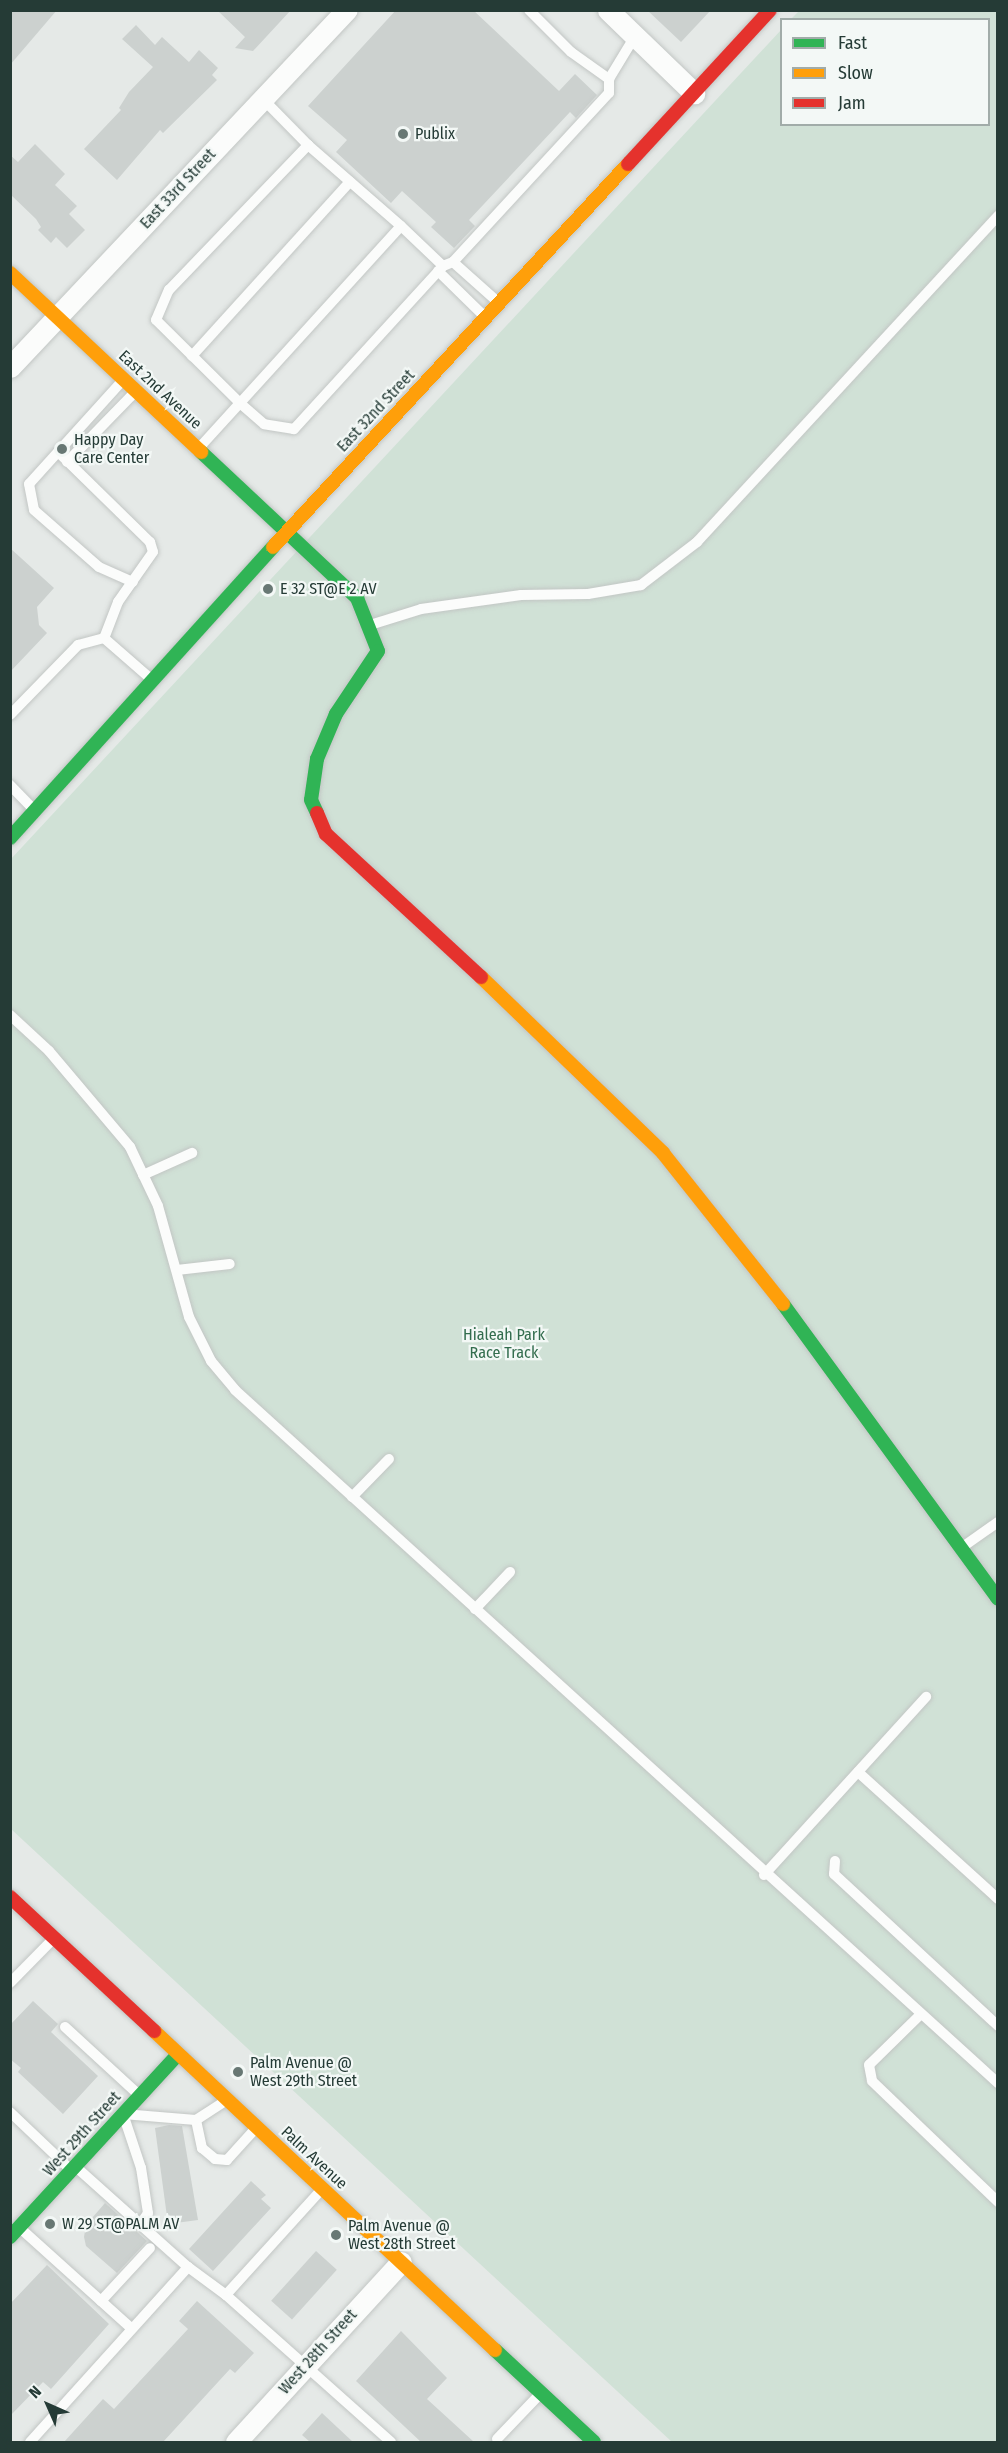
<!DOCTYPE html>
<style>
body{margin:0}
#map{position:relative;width:1008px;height:2453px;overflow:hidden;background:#e5e9e7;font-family:"Fira Sans Condensed",sans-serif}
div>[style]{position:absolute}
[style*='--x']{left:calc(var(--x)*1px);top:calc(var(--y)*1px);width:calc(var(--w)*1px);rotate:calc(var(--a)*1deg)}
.green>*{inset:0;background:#d0e1d6}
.building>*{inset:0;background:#ccd1cf;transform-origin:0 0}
.roads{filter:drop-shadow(0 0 2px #c2c6c4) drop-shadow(0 0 2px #c2c6c4)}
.lane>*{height:10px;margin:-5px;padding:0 5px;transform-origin:5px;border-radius:5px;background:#fbfcfb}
.street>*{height:21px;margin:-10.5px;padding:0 10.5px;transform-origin:10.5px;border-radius:10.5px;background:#fbfcfb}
.fast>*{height:14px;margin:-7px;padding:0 7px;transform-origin:7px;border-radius:7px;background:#30b455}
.slow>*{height:14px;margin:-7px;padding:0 7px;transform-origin:7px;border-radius:7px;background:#ff9f0a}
.jam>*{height:14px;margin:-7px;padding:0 7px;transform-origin:7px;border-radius:7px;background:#e5322d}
.dots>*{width:16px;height:16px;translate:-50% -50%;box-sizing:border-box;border:3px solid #f3f8f6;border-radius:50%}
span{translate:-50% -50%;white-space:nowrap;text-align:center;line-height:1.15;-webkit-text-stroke:4.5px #f3f8f6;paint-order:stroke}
.poi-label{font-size:16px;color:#253b36}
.left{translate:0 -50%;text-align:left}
.street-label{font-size:16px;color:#253b36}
.park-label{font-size:16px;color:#336d4e}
.frame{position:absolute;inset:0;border:12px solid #253b36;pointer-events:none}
.legend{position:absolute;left:780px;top:18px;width:210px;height:108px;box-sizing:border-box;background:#f3f8f6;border:2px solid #a1aca9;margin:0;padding:8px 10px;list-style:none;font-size:18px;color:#253b36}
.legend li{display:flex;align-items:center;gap:12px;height:30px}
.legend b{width:30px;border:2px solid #a1aca9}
.north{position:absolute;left:18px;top:2375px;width:60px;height:60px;-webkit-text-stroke:4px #f3f8f6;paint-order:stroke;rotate:315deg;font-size:16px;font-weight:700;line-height:24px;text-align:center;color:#253b36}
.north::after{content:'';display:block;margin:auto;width:21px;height:27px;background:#253b36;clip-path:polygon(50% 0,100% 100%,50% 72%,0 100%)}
</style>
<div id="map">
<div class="green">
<div style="clip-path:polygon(799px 11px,997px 11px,997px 2442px,672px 2442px,11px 1829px,10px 860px,781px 30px,782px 124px,988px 124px,988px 20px,791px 19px)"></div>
</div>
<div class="building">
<div style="clip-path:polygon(10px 10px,57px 10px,10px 65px)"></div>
<div style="clip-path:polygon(217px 10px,291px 10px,253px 51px,235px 48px,245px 37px)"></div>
<div style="clip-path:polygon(396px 10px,473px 10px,559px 91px,575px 74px,597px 95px,576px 118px,570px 112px,469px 220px,475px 226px,454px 248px,431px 227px,436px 222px,402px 191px,391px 203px,336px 152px,347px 140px,308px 106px)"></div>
<div style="clip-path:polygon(647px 10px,711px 10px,681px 42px)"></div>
<div style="clip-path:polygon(136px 25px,155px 45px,162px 37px,189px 62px,199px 50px,218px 68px,212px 75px,217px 80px,163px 133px,160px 130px,117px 180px,84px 149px,121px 110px,119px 108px,129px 92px,153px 67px,122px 39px)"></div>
<div style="clip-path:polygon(35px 144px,65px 174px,55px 185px,77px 206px,69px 214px,85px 230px,67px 248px,56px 237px,51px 243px,38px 230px,41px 227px,36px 219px,10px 194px,10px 155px,18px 162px)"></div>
<div style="clip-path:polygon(10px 548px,54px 588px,37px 607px,39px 625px,47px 633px,10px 672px)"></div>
<div style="clip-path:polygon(33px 2001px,58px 2024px,51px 2032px,98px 2076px,63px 2114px,18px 2072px,21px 2068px,10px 2059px,10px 2025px)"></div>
<div style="clip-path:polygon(169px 2125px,182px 2126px,198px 2220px,168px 2224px,155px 2128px)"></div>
<div style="clip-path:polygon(251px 2181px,266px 2195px,261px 2199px,271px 2208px,213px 2271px,189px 2249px)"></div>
<div style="clip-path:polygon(105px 2203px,147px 2241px,117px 2273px,86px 2246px,84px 2237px,86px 2225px)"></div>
<div style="left:316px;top:2251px;width:28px;height:67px;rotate:42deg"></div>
<div style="clip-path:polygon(47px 2265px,109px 2324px,51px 2389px,43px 2382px,10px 2416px,10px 2304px)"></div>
<div style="clip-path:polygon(197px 2301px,254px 2353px,235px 2373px,230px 2369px,163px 2442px,64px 2442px,103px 2399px,114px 2409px,188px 2329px,179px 2321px)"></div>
<div style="clip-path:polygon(401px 2331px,447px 2378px,427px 2399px,474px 2442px,421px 2442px,356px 2381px)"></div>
<div style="clip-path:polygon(322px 2413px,353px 2442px,310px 2442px,302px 2435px)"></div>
</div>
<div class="roads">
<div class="lane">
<div style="--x:529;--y:10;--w:59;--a:45"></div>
<div style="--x:571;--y:52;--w:47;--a:35.4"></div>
<div style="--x:263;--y:99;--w:64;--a:45.6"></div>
<div style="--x:453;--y:262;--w:62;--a:41.7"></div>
<div style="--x:443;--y:266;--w:11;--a:-22"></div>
<div style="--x:453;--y:262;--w:230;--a:-47.3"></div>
<div style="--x:609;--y:93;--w:14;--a:-90"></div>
<div style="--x:609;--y:79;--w:50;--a:-58.8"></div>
<div style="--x:438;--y:271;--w:66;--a:44.4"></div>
<div style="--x:192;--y:356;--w:235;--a:-47.8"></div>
<div style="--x:123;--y:380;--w:140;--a:132.1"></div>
<div style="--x:29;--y:484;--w:26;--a:79"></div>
<div style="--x:34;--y:510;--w:86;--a:41.2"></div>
<div style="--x:99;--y:567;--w:37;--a:24"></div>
<div style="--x:199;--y:448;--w:61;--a:-47.7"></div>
<div style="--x:240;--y:403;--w:239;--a:-47.7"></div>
<div style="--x:401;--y:226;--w:58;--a:43.6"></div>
<div style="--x:443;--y:266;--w:221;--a:132.4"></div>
<div style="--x:294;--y:429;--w:30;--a:-171"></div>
<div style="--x:264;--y:424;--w:32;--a:-139"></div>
<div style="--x:240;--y:403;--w:118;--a:-135.3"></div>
<div style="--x:156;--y:320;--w:33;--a:-67"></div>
<div style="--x:169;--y:290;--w:201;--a:-46.2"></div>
<div style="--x:308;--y:145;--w:123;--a:41.1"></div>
<div style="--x:58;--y:452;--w:129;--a:44.4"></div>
<div style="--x:150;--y:542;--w:10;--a:73"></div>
<div style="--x:153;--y:552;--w:61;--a:125"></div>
<div style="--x:118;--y:602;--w:39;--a:111"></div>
<div style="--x:67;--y:462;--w:99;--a:-45.8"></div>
<div style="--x:370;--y:625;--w:53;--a:-17.4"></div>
<div style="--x:421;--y:609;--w:101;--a:-8"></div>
<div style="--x:521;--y:595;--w:67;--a:-0.9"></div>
<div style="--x:588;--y:594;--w:54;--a:-9.6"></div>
<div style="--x:641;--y:585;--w:71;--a:-37.5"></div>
<div style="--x:697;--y:542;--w:444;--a:-47.3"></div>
<div style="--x:104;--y:638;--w:62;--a:41.1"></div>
<div style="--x:10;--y:715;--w:98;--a:-45.8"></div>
<div style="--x:78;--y:645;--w:27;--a:-15"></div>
<div style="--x:10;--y:785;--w:33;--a:46"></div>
<div style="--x:10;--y:1015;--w:53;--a:42.7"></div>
<div style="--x:49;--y:1051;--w:126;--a:49.8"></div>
<div style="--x:130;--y:1147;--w:65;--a:64.6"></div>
<div style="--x:158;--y:1206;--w:115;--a:74.4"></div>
<div style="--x:189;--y:1317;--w:49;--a:63.4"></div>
<div style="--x:211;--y:1361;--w:38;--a:50"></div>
<div style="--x:235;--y:1390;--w:1031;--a:42.25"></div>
<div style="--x:143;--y:1175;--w:54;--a:-24.2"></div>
<div style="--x:177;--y:1270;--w:53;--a:-6.5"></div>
<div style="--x:352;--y:1497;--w:53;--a:-45.8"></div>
<div style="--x:961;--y:1548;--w:45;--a:-35.1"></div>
<div style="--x:475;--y:1609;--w:51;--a:-46.6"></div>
<div style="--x:858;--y:1772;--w:189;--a:42.2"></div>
<div style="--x:835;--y:1861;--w:13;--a:94"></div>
<div style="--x:834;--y:1874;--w:224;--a:42.8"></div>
<div style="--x:764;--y:1875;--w:241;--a:-47.7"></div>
<div style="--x:10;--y:1983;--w:63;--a:-45.6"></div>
<div style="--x:920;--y:2015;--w:71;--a:135.6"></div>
<div style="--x:869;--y:2065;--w:16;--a:79"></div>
<div style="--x:872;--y:2081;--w:175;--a:43.8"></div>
<div style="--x:65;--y:2027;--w:102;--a:42.6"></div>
<div style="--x:10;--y:2112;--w:84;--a:43.6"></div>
<div style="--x:196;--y:2120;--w:29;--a:78"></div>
<div style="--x:202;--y:2148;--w:17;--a:40"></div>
<div style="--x:215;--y:2159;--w:12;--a:5"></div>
<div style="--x:227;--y:2160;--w:43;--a:-47.8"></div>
<div style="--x:76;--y:2167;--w:150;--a:41.8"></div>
<div style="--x:322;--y:2189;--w:143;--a:132.2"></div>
<div style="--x:226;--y:2295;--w:221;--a:41.7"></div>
<div style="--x:140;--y:2225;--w:14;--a:-56"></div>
<div style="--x:148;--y:2213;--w:46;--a:-98.8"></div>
<div style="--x:141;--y:2168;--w:57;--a:-108.4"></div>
<div style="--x:123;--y:2114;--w:73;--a:4.7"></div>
<div style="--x:196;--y:2120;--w:37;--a:-33"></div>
<div style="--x:20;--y:2228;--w:149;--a:42"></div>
<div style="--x:101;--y:2301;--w:72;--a:-47.2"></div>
<div style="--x:497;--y:2439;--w:64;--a:-46.3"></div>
<div style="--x:30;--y:2442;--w:236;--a:-47.9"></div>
<div style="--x:188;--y:2267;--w:47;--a:36.4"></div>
</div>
<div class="street">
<div style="--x:608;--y:10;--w:120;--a:44"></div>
<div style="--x:10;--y:367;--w:491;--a:-46.7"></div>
<div style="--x:236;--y:2442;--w:244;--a:-47.5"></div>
</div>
<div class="fast">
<div style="--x:201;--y:452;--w:214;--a:43.1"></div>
<div style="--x:357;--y:598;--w:57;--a:68.4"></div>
<div style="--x:378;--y:651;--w:76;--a:123.7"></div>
<div style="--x:336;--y:714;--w:49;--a:112.9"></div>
<div style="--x:317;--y:759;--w:41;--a:98.3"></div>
<div style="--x:311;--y:800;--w:14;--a:65"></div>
<div style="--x:10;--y:838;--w:392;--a:-47.9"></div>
<div style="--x:783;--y:1304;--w:365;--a:53.9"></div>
<div style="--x:10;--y:2237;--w:248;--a:-47.4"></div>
<div style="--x:495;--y:2350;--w:135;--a:42.9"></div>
</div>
<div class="slow">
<div style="--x:10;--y:273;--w:262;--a:43.1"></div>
<div style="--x:273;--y:547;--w:522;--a:-47.17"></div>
<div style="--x:481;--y:977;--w:253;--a:44"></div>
<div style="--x:663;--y:1153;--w:193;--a:51.5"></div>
<div style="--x:154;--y:2031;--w:467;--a:43.1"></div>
</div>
<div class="jam">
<div style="--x:628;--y:164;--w:209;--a:-47.3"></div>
<div style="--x:317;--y:813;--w:23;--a:67"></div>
<div style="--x:326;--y:834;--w:211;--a:42.7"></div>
<div style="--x:10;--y:1897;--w:197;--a:42.9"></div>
</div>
</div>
<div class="dots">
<div style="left:403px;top:134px;background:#687874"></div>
<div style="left:62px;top:449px;background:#687874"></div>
<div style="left:268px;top:589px;background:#687874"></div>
<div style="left:238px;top:2072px;background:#687874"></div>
<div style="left:50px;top:2224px;background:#687874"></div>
<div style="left:336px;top:2235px;background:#687874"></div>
</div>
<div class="poi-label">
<span class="left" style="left:415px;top:134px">Publix</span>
<span class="left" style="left:74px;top:449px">Happy Day<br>Care Center</span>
<span class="left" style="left:280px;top:589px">E 32 ST@E 2 AV</span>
<span class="left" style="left:250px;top:2072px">Palm Avenue @<br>West 29th Street</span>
<span class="left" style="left:62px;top:2224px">W 29 ST@PALM AV</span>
<span class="left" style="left:348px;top:2235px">Palm Avenue @<br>West 28th Street</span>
</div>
<div class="street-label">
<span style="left:178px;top:189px;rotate:-47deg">East 33rd Street</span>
<span style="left:160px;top:390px;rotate:43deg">East 2nd Avenue</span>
<span style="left:376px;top:411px;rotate:-47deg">East 32nd Street</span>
<span style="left:82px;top:2134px;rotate:-48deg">West 29th Street</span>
<span style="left:314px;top:2158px;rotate:43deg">Palm Avenue</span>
<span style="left:318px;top:2352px;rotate:-48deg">West 28th Street</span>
</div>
<div class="park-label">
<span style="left:504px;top:1344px">Hialeah Park<br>Race Track</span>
</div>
<div class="frame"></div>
<ul class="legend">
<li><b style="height:8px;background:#30b455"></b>Fast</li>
<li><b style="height:8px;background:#ff9f0a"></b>Slow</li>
<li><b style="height:8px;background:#e5322d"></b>Jam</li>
</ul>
<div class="north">N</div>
</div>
